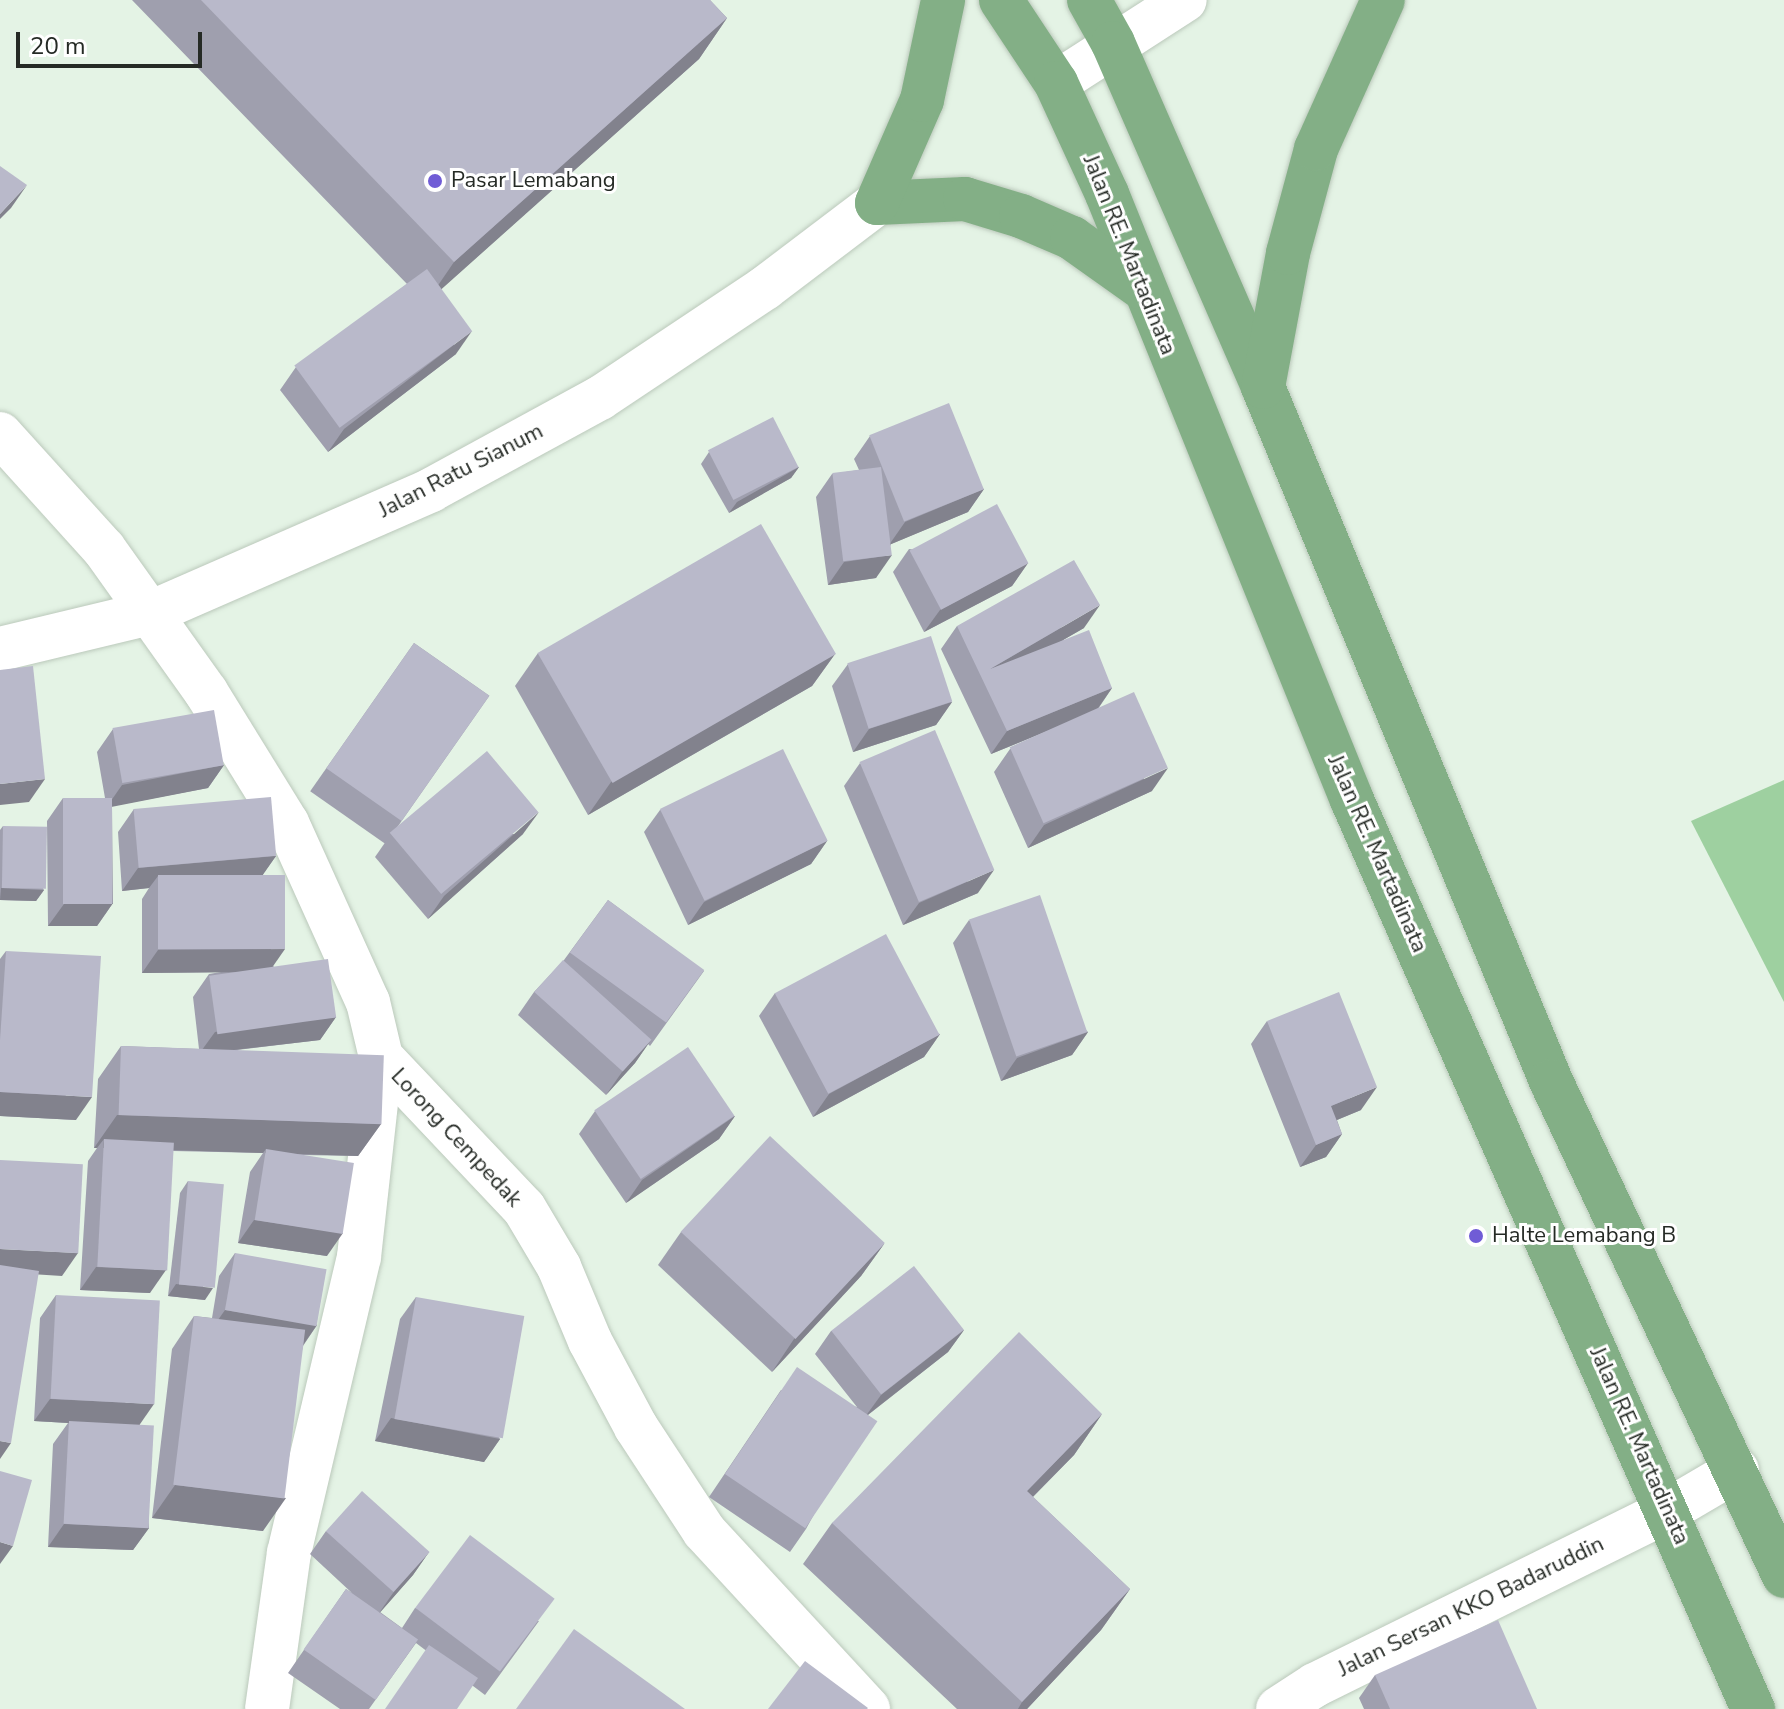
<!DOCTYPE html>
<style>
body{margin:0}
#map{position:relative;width:1784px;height:1709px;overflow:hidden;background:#e4f3e5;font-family:"Nunito Sans",sans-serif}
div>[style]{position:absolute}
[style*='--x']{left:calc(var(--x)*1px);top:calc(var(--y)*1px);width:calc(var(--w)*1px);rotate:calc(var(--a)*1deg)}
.green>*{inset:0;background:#9ed0a0}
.roads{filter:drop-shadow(0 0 2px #bbc9bb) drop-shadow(0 0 2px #bbc9bb)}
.minor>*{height:44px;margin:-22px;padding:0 22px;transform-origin:22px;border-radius:22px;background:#fff}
.tertiary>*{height:44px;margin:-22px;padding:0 22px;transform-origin:22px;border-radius:22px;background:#fff}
.trunk>*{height:44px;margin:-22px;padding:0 22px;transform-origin:22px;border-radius:22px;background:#83af86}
.wall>*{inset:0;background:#9f9fae;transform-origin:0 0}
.shaded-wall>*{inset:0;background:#82828d}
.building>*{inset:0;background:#b9b9ca;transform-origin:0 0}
.dots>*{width:22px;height:22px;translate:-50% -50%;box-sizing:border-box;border:4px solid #fff;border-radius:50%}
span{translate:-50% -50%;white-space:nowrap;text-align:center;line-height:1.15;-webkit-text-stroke:6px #fff;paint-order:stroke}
.poi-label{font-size:22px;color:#252a25}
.left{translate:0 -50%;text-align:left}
.street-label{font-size:22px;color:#252a25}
.scale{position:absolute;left:16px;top:32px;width:186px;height:36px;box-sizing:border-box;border:4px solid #252a25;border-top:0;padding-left:10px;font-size:24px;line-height:28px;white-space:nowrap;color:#252a25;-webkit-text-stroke:6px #fff;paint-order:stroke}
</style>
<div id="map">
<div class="green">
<div style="clip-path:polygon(1784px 780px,1784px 1002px,1691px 821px)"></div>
</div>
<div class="roads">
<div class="minor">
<div style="--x:0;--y:434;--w:155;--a:47.9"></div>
<div style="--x:104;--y:549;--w:176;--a:54.5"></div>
<div style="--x:206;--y:692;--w:154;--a:58.3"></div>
<div style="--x:287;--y:823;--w:196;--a:65.7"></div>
<div style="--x:368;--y:1002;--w:57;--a:76.7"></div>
<div style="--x:381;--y:1057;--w:208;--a:46.6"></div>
<div style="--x:524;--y:1208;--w:69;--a:59.3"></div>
<div style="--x:559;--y:1267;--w:80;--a:67.3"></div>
<div style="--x:590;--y:1341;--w:98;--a:61.9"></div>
<div style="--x:636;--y:1427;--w:124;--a:56.8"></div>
<div style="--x:704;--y:1531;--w:242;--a:47.3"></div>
<div style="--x:0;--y:649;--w:154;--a:-13.5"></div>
<div style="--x:150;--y:613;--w:307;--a:-23.6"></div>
<div style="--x:431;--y:490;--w:192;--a:-28.6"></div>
<div style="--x:600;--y:398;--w:198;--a:-33.7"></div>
<div style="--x:765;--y:288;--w:141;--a:-37.2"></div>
<div style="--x:267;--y:1709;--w:158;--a:-82"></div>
<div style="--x:289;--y:1553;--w:304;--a:-76.7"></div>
<div style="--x:359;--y:1257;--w:183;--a:-83.7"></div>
<div style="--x:1278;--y:1709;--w:44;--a:-33"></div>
<div style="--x:1315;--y:1685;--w:393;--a:-26.3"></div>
<div style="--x:1667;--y:1511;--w:81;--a:-30.4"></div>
</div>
<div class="tertiary">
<div style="--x:1056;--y:83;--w:153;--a:-32.8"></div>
</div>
<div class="trunk">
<div style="--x:1001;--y:0;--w:100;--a:56.5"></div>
<div style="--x:1056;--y:83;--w:122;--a:65.3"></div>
<div style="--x:1107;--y:194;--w:654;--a:67.99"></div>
<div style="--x:1352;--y:800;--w:994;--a:66.2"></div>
<div style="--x:1089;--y:0;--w:49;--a:60.8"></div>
<div style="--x:1113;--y:43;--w:375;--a:66.4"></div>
<div style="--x:1263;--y:387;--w:751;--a:67.46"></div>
<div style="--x:1551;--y:1081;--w:547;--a:64.79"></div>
<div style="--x:877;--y:203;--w:88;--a:-2.6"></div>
<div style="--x:965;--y:199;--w:59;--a:16.9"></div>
<div style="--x:1021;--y:216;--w:56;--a:23.3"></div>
<div style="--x:1072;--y:238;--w:86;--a:35.5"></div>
<div style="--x:877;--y:203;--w:112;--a:-66.4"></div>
<div style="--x:922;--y:100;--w:102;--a:-78.1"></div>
<div style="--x:1263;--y:387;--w:136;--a:-79.4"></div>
<div style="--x:1288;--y:253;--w:108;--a:-74.9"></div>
<div style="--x:1316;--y:149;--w:163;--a:-65.8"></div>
</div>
</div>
<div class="wall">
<div style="clip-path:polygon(132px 0,710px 0,727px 18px,699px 59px,441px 289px,456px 354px,328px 452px,280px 390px,296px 367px,407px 284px)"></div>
<div style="clip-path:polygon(870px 436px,984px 489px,968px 512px,891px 544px,876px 578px,828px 585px,816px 497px,832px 474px,859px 470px,854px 459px)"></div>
<div style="clip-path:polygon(709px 452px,799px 467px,791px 478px,729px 513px,701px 464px)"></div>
<div style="clip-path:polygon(909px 549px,1028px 563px,1012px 586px,924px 632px,893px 572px)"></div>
<div style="clip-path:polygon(957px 626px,1084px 628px,1063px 640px,1112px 688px,1098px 709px,1152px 791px,1028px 848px,994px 772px,1010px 749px,1065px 724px,991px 754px,941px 649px)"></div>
<div style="left:414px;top:643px;width:92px;height:181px;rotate:35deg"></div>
<div style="clip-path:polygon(538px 653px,835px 654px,812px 686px,588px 815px,515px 686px)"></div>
<div style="clip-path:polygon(848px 664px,952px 702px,936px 725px,853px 752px,832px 686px)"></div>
<div style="clip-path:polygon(113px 729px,224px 765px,208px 788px,112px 806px,113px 903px,97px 926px,48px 926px,47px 821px,63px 798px,105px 798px,97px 752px)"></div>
<div style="clip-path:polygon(860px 763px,978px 893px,903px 925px,844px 786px)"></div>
<div style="clip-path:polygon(134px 809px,276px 856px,262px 875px,273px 966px,336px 1017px,320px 1040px,237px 1050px,381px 1124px,358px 1156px,300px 1155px,327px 1256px,238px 1243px,250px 1172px,263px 1153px,173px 1151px,150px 1293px,80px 1290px,88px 1161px,97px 1148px,94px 1148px,98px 1079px,121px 1046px,199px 1049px,193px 997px,209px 974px,221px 972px,142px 973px,142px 899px,149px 888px,122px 891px,118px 832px)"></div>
<div style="clip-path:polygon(660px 810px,827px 841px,811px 864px,688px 925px,644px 832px)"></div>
<div style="clip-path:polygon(3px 826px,44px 890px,36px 901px,0 900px,0 830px)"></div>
<div style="clip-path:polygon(391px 834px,523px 834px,428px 919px,375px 857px)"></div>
<div style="clip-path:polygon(608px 900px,704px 971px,650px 1046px,648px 1044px,635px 1063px,606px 1095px,518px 1015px,534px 992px,564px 960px)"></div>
<div style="clip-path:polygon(969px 920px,1088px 1032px,1072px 1055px,1001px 1081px,953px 943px)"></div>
<div style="clip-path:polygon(6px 951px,76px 1120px,0 1116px,0 959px)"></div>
<div style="clip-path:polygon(775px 993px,940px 1034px,924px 1057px,813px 1117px,759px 1016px)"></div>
<div style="clip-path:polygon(1267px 1021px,1361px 1110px,1337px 1120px,1342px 1134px,1326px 1157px,1300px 1167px,1251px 1044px)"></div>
<div style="clip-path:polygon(595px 1111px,735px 1116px,719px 1139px,626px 1203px,579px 1134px)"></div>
<div style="clip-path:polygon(188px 1181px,205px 1300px,168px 1296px,180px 1193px)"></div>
<div style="clip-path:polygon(681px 1232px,884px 1244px,861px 1276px,772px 1372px,658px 1265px)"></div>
<div style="clip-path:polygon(235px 1253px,317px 1325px,303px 1346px,263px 1531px,152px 1518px,172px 1349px,194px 1316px,212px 1318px,219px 1276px)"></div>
<div style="clip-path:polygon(56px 1295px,140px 1425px,149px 1528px,133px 1550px,48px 1547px,53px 1444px,68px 1423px,34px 1421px,40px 1318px)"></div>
<div style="clip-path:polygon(416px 1297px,500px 1439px,484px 1462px,375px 1441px,400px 1319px)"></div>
<div style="clip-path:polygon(964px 1330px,948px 1352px,868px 1415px,806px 1529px,790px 1552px,709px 1497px,781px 1390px,857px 1407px,815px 1354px,831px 1331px)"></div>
<div style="clip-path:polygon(1102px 1414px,1074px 1455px,1033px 1497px,1130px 1589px,1101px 1630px,1027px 1709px,957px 1709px,803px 1564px,832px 1523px)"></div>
<div style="clip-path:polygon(326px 1531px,429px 1552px,413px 1575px,380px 1612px,402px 1628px,415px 1608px,539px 1621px,485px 1695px,416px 1643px,369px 1709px,340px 1709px,288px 1673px,346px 1589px,352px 1593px,310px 1554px)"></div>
<div style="clip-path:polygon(1375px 1675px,1537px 1709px,1364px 1709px,1359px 1698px)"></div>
</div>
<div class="shaded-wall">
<div style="clip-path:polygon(727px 18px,699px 59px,426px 303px,454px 262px)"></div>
<div style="clip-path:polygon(27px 185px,11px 208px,0 219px,0 214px)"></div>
<div style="clip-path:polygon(472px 331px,456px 354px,328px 452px,344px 429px)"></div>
<div style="clip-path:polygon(799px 467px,791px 478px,729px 513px,737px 502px)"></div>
<div style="clip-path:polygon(984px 489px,968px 512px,889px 545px,905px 522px)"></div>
<div style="clip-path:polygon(892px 555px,876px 578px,828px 585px,844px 562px)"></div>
<div style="clip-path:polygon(1028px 563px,1012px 586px,924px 632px,940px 610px)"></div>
<div style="clip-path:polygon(1100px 605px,1084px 628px,985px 685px,990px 669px)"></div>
<div style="clip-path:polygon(835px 654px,812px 686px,588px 815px,611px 782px)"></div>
<div style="clip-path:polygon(1112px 688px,1096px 711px,991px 754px,1007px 731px)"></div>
<div style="clip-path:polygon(952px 702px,936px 725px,853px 752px,869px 729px)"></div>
<div style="clip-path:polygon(224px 765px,208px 788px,106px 808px,122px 785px)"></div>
<div style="clip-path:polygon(1168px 768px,1152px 791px,1028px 848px,1044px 825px)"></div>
<div style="clip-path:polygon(45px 779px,29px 802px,0 805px,0 784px)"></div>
<div style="clip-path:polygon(539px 812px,523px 834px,428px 919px,444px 896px)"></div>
<div style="clip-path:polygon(827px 841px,811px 864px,688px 925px,704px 902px)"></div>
<div style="clip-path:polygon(276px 856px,260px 879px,158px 876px,149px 888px,122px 891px,138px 868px)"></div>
<div style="clip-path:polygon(994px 870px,978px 893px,903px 925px,919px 903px)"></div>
<div style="clip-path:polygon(1px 888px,44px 890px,36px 901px,0 900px)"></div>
<div style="clip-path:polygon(113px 903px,97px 926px,48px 926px,64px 904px)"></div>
<div style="clip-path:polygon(285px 949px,269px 972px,142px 973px,158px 950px)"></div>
<div style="clip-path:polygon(336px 1017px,320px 1040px,199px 1054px,215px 1032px)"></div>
<div style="clip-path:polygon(1088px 1032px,1072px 1055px,1001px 1081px,1017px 1058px)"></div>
<div style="clip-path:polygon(940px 1034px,924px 1057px,813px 1117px,829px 1094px)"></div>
<div style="clip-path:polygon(651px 1040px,635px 1063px,606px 1095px,622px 1072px)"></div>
<div style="clip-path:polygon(1377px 1087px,1361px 1110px,1315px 1129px,1331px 1106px)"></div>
<div style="clip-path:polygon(0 1092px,92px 1097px,76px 1120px,0 1116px)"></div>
<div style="clip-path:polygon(117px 1115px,381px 1124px,358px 1156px,265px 1153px,266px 1149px,263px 1153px,103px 1148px,104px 1139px,97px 1148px,94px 1148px)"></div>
<div style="clip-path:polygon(735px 1116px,719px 1139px,626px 1203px,642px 1180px)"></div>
<div style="clip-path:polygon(1342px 1134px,1326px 1157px,1300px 1167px,1316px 1145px)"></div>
<div style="clip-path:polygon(254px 1220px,343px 1233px,327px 1256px,238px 1243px)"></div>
<div style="clip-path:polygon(884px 1244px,861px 1276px,772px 1372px,794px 1339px)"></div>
<div style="clip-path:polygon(0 1249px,78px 1253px,62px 1276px,0 1272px)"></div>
<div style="clip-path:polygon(96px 1267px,166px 1270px,150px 1293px,80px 1290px)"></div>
<div style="clip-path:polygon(176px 1284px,213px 1288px,205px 1300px,168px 1296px)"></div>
<div style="clip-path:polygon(225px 1310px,317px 1325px,301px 1348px,209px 1333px)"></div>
<div style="clip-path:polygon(964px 1330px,948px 1352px,865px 1417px,881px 1395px)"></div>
<div style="clip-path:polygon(50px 1399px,154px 1404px,138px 1427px,34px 1421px)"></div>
<div style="clip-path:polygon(1102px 1414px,1074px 1455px,998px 1532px,1027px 1491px)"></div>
<div style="clip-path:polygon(391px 1418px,500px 1439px,484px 1462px,375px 1441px)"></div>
<div style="clip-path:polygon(0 1441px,11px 1443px,0 1459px)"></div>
<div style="clip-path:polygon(175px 1485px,286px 1498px,263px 1531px,152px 1518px)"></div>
<div style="clip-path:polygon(64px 1524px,149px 1528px,133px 1550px,48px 1547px)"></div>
<div style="clip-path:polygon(0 1542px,13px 1546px,0 1564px)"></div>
<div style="clip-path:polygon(429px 1552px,413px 1575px,377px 1616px,393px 1593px)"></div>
<div style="clip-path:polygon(1130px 1589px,1101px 1630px,1027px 1709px,1018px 1709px,1022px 1702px)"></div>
</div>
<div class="building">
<div style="clip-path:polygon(201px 0,710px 0,727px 18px,454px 262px)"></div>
<div style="clip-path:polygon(0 166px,27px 185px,0 214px)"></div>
<div style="left:427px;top:269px;width:77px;height:164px;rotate:54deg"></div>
<div style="left:949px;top:403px;width:93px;height:86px;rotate:68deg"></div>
<div style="left:773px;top:417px;width:56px;height:73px;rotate:63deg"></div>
<div style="left:881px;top:467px;width:89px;height:49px;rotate:83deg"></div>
<div style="left:997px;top:504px;width:67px;height:99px;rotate:62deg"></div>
<div style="left:761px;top:524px;width:150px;height:258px;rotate:60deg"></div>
<div style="clip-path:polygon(1074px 560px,1100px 605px,990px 669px,1089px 630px,1112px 688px,1007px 731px,957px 626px)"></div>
<div style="left:931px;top:636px;width:69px;height:88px;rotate:72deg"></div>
<div style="left:414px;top:643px;width:92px;height:153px;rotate:35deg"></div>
<div style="clip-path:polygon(33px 666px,45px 779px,0 784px,0 670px)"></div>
<div style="left:1134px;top:692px;width:83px;height:136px;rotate:66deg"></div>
<div style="left:214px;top:710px;width:56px;height:103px;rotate:80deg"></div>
<div style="left:935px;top:730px;width:152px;height:82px;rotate:67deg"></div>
<div style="left:783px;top:749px;width:102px;height:137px;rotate:64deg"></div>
<div style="left:487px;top:751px;width:80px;height:127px;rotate:50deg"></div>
<div style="left:271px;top:797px;width:59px;height:138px;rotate:85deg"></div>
<div style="left:63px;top:798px;width:49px;height:106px"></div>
<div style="left:3px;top:826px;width:44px;height:62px;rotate:1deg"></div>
<div style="left:285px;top:875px;width:74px;height:127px;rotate:90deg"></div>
<div style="left:1040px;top:895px;width:145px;height:75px;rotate:71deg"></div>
<div style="left:608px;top:900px;width:119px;height:65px;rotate:36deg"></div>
<div style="left:886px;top:934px;width:114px;height:126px;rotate:62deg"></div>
<div style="clip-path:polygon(6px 951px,101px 956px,92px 1097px,0 1092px,0 1040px)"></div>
<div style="left:328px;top:959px;width:59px;height:120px;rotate:82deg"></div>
<div style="left:563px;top:960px;width:119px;height:43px;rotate:42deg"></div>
<div style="clip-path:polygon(1339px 992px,1377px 1087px,1331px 1106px,1342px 1134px,1316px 1145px,1267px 1021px)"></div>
<div style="left:121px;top:1046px;width:263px;height:69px;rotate:2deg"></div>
<div style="left:688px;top:1047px;width:83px;height:113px;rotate:56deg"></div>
<div style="left:770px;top:1136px;width:157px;height:131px;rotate:43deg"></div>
<div style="left:104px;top:1139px;width:70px;height:128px;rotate:3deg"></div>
<div style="left:266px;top:1149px;width:89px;height:72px;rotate:9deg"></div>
<div style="left:0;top:1160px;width:83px;height:89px;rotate:3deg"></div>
<div style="left:188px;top:1181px;width:36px;height:104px;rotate:5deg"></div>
<div style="left:235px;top:1253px;width:93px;height:58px;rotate:10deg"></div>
<div style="clip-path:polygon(0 1265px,39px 1271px,11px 1443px,0 1441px)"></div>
<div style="left:914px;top:1266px;width:81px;height:105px;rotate:52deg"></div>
<div style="left:56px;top:1295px;width:104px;height:104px;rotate:3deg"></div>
<div style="left:416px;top:1297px;width:110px;height:124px;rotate:10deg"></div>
<div style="left:194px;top:1316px;width:112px;height:170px;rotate:7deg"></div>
<div style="clip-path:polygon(1019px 1332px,1102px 1414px,1027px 1491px,1130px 1589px,1022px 1702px,832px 1523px)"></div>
<div style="left:797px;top:1367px;width:97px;height:129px;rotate:34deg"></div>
<div style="left:69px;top:1421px;width:85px;height:103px;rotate:3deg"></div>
<div style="clip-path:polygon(0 1471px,32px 1480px,13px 1546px,0 1542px)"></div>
<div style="left:362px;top:1491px;width:91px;height:54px;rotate:42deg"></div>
<div style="left:470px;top:1535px;width:106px;height:91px;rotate:37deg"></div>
<div style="left:346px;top:1589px;width:88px;height:74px;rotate:35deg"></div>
<div style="clip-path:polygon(1498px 1620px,1537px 1709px,1390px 1709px,1375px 1675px)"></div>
<div style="clip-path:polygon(574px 1629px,685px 1709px,516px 1709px)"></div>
<div style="clip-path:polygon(429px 1645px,478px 1678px,457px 1709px,385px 1709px)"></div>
<div style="clip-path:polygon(805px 1661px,868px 1708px,867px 1709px,768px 1709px)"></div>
</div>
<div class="dots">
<div style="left:435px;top:181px;background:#705cd6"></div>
<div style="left:1476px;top:1236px;background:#705cd6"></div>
</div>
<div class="poi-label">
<span class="left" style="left:451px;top:181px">Pasar Lemabang</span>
<span class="left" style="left:1492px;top:1236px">Halte Lemabang B</span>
</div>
<div class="street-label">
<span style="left:1129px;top:255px;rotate:68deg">Jalan RE. Martadinata</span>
<span style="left:461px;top:471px;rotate:-27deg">Jalan Ratu Sianum</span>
<span style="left:1377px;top:854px;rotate:66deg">Jalan RE. Martadinata</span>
<span style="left:456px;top:1138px;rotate:47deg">Lorong Cempedak</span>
<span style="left:1639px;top:1446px;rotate:66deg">Jalan RE. Martadinata</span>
<span style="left:1471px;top:1607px;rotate:-26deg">Jalan Sersan KKO Badaruddin</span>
</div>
<div class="scale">20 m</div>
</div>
